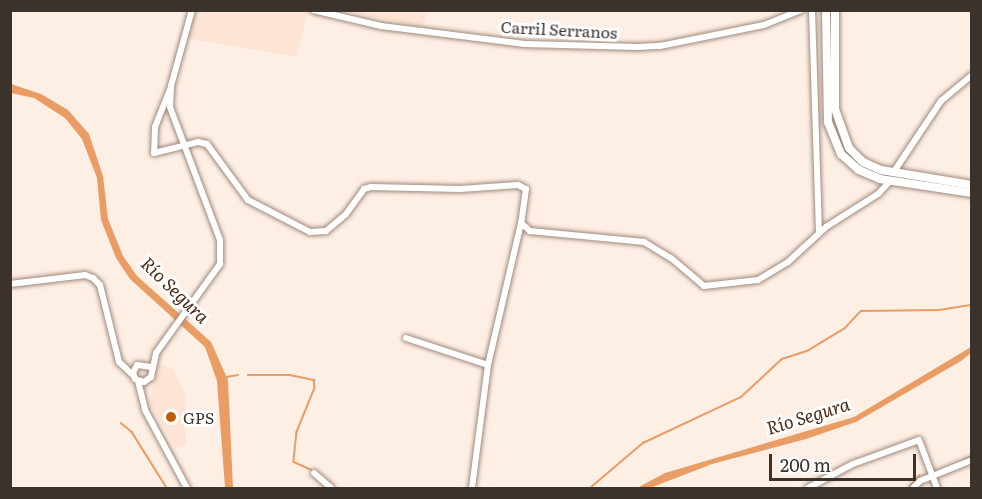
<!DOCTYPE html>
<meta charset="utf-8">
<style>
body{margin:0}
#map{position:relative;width:982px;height:499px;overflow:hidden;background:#feefe5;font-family:Literata,serif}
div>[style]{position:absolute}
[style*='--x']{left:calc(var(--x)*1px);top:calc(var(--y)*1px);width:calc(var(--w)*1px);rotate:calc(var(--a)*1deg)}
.built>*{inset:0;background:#fee4d4}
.water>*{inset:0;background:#ea9c65}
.stream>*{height:1.5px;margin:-0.75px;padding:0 0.75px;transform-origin:0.75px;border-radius:0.75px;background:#ea9c65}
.roads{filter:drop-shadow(0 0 2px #a08a7b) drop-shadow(0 0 2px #a08a7b)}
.minor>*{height:6px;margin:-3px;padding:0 3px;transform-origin:3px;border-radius:3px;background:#fff}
.major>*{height:8px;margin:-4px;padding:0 4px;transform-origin:4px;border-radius:4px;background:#fff}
.dots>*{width:16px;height:16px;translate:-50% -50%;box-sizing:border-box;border:3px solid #fff;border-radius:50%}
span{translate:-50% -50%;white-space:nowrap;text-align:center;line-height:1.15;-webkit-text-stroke:6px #fff;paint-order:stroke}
.street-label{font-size:16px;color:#3b322c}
.poi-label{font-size:16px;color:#3b322c}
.left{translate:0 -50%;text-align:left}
.water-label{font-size:18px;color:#4b2b14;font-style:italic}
.frame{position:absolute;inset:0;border:12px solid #3b322c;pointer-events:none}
.scale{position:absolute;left:769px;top:454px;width:147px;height:27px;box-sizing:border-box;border:3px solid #3b322c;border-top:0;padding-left:8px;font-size:18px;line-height:21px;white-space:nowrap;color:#3b322c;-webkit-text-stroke:4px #fff;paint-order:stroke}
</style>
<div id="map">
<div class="built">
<div style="clip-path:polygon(192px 11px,308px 11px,296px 57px,186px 38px)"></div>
<div style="clip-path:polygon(346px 11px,428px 10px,428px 11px,422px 27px)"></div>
<div style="clip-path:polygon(162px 365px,173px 369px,185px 394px,186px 445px,176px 448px,149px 403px,156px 368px)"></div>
</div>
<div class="water">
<div style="clip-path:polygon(11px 84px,41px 94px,68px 110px,89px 134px,103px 176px,108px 219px,123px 256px,137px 276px,211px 342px,228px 380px,233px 488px,225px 488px,217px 381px,205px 347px,130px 279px,116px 258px,101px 220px,97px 178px,82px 139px,65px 118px,34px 98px,11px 93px)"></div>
<div style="clip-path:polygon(971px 347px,971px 353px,961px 361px,856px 422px,806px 439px,712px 464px,650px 488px,637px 488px,665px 473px,854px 417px)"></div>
</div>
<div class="stream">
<div style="--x:248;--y:375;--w:42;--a:0"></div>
<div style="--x:290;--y:375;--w:25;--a:12"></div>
<div style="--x:314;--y:380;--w:8;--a:83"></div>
<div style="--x:315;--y:388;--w:48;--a:112.2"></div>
<div style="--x:297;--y:432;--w:30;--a:96"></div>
<div style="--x:294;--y:462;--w:22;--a:24"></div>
<div style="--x:227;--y:377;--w:11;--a:-10"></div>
<div style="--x:121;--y:423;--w:14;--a:39"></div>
<div style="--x:132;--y:432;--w:66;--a:58"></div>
<div style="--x:962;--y:461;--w:11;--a:-27"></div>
<div style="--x:318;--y:473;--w:22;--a:43"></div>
<div style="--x:590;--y:488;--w:70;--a:-40.3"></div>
<div style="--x:643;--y:443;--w:108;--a:-25.1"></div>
<div style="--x:741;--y:397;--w:56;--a:-42.8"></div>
<div style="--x:782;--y:359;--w:28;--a:-18"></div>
<div style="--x:809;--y:350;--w:42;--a:-31.4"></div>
<div style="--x:845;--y:328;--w:23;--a:-47"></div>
<div style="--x:861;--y:311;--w:78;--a:-0.7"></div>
<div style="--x:939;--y:310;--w:33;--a:-9"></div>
<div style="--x:909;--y:488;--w:16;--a:-50"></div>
</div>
<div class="roads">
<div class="minor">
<div style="--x:313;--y:10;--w:70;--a:13.2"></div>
<div style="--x:381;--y:26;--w:145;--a:7.1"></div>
<div style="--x:525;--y:44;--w:113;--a:1.5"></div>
<div style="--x:638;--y:47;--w:22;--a:-3"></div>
<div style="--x:660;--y:46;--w:106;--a:-11.4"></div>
<div style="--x:764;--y:25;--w:40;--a:-22"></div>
<div style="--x:812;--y:10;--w:223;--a:88.2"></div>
<div style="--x:171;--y:87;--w:43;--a:111.8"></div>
<div style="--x:155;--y:127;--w:26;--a:92"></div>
<div style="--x:154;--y:153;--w:45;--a:-14"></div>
<div style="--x:198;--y:142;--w:9;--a:13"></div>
<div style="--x:207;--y:144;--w:69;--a:53.8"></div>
<div style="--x:248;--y:200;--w:70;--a:27.3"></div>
<div style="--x:310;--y:232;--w:16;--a:-4"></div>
<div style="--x:326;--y:231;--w:26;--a:-40"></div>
<div style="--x:346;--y:214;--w:31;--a:-54"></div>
<div style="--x:364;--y:189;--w:7;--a:-16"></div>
<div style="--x:371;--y:187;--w:89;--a:1.3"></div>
<div style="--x:460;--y:189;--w:58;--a:-3.9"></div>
<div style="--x:518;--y:185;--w:9;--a:27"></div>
<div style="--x:526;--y:189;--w:34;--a:98"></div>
<div style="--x:521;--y:223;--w:12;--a:42"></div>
<div style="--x:530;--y:231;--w:115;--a:5.5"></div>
<div style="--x:644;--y:242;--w:31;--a:31"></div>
<div style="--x:671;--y:258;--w:43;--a:40.3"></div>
<div style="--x:704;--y:286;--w:54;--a:-6.3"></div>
<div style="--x:758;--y:280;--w:35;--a:-31"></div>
<div style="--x:788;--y:262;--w:52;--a:-42.6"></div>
<div style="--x:826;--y:227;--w:62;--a:-32.4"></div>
<div style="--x:878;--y:194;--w:18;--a:-47"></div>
<div style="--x:893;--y:173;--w:87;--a:-56.3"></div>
<div style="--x:941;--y:101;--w:40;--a:-40"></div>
<div style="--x:10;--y:284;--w:76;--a:-6.8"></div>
<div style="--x:85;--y:275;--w:9;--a:21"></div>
<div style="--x:93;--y:278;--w:10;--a:45"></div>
<div style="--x:100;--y:285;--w:79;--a:76.1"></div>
<div style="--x:119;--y:362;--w:21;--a:43"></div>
<div style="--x:406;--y:338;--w:86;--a:18.2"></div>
<div style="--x:488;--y:365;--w:146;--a:-76.9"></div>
<div style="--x:151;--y:367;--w:14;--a:-172"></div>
<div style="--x:137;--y:365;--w:9;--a:117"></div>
<div style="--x:133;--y:373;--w:6;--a:72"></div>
<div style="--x:135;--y:379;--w:9;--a:18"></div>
<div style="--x:144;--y:382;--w:9;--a:-36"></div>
<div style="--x:151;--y:377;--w:25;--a:-78"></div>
<div style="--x:156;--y:353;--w:110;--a:-54.3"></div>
<div style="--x:220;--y:264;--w:24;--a:-90"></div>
<div style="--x:220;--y:240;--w:142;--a:-110.6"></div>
<div style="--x:170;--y:107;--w:21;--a:-87"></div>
<div style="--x:171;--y:86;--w:79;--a:-74.6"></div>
<div style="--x:138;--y:381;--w:30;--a:76"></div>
<div style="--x:145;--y:410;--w:89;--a:61.7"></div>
<div style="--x:314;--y:473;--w:23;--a:41"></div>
<div style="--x:472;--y:488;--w:124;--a:-82.6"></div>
<div style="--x:808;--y:488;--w:51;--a:-28.1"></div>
<div style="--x:853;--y:464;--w:70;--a:-20"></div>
<div style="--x:919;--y:440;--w:51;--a:69.4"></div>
<div style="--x:913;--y:488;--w:10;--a:-45"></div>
<div style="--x:920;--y:481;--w:56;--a:-22"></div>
</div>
<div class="major">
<div style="--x:826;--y:10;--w:112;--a:89"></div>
<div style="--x:828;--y:122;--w:35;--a:68"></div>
<div style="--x:841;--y:154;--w:24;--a:42"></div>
<div style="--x:859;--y:170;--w:23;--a:23"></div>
<div style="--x:880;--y:179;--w:93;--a:8.7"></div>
<div style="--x:835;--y:10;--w:99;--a:90"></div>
<div style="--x:835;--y:109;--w:41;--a:70.3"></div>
<div style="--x:849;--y:148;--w:20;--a:45"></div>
<div style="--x:863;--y:162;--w:20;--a:24"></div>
<div style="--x:881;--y:170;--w:92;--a:9.4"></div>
</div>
</div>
<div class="dots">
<div style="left:171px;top:417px;background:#ba5f01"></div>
</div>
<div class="street-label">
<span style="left:559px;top:29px;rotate:3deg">Carril Serranos</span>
</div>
<div class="poi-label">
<span class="left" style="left:183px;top:417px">GPS</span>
</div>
<div class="water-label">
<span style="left:175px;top:290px;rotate:44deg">Río Segura</span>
<span style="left:808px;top:416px;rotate:-17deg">Río Segura</span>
</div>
<div class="frame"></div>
<div class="scale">200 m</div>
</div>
